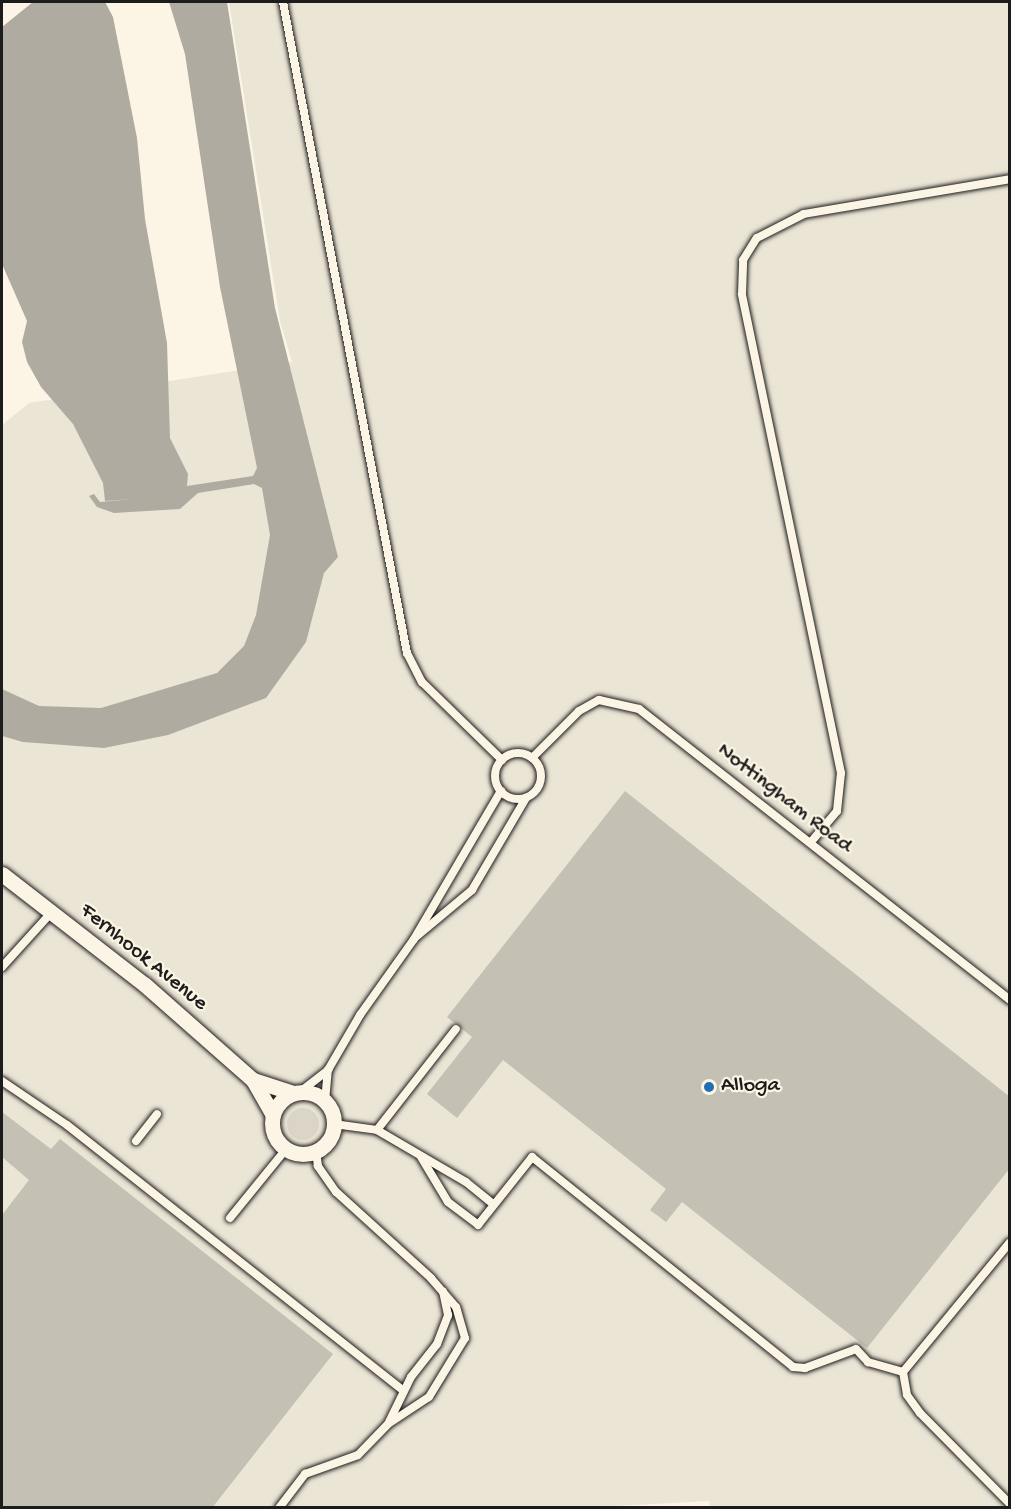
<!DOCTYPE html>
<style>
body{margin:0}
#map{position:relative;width:1011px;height:1509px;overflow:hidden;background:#fcf5e5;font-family:"Gochi Hand",sans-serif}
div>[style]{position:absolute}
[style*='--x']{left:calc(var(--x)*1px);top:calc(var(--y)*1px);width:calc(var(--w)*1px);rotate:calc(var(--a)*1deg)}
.built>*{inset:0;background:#ebe5d6}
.green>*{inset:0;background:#dbd5c8}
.round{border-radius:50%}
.water>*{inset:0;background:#b0aba1}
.building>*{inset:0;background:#c4c0b3}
.roads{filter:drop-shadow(0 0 2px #1c1c1c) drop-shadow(0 0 2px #1c1c1c)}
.lane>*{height:8px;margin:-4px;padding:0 4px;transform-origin:4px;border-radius:4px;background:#fcf5e5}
.lane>.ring{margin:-4px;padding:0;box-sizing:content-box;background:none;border:8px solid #fcf5e5;border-radius:50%}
.street>*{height:15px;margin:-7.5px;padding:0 7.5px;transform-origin:7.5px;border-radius:7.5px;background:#fcf5e5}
.street>.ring{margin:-7.5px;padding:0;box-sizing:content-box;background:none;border:15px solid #fcf5e5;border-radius:50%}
.dots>*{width:16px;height:16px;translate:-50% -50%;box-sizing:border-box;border:3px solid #fcf5e5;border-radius:50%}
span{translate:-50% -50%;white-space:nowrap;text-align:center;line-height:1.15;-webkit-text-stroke:4.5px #fcf5e5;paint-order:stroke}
.street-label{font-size:22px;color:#1c1c1c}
.poi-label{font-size:22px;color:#1c1c1c}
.left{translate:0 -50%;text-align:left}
.frame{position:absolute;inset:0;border:3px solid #1c1c1c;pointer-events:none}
</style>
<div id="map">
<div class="built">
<div style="clip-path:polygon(229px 2px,1009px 2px,1009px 1507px,710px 1508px,709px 1501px,579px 1508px,2px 1507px,2px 425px,29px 403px,292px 362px,280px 321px)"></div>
</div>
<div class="green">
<div class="round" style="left:287px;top:1108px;width:32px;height:32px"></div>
</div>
<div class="water">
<div style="clip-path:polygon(33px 2px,105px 2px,113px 17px,137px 138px,145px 219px,167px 343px,170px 438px,188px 474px,187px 486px,253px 476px,257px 468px,220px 287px,185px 54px,169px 2px,227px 2px,275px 308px,338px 557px,324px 573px,306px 642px,266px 698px,168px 735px,104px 748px,23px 742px,2px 736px,2px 689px,39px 706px,101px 708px,217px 673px,244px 646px,256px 615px,270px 535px,262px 488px,254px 484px,198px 493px,180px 509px,114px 513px,97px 507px,89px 496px,94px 494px,100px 502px,134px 499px,105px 501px,103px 483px,73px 424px,41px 387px,27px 362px,22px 342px,27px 321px,2px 264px,2px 27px)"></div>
</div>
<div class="building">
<div style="clip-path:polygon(625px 791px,1010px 1097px,1010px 1168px,867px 1348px,682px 1202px,666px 1222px,650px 1210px,666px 1189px,503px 1060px,457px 1118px,427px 1094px,472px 1037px,447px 1017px)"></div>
<div style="clip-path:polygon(2px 1112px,51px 1149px,60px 1139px,333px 1354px,212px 1508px,2px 1508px,2px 1215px,29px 1180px,2px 1157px)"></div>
</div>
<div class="roads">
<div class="lane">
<div style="--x:283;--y:2;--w:663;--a:79.22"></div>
<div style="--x:407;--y:653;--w:33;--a:63"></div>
<div style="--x:422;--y:682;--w:112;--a:44.3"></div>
<div class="ring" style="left:495px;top:753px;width:38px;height:38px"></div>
<div style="--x:532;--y:758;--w:66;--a:-45"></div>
<div style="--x:579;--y:711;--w:23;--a:-29"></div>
<div style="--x:599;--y:700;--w:41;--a:12.7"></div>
<div style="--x:639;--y:709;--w:472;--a:38.1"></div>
<div style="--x:811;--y:842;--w:40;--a:-50"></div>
<div style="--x:837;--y:811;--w:38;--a:-84"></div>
<div style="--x:841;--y:773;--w:489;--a:-101.7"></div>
<div style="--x:742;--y:294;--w:34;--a:-88"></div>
<div style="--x:743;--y:260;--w:26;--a:-58"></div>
<div style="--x:757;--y:238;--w:53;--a:-27.1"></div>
<div style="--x:804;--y:214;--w:209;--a:-9.6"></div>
<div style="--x:417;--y:936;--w:72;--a:-39.9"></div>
<div style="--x:472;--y:890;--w:107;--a:-59.6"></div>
<div style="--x:2;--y:967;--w:73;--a:-47.8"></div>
<div style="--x:2;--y:1081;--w:78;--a:34.1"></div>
<div style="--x:67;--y:1125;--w:429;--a:38.3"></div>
<div style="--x:300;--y:1092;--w:36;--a:-38"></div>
<div style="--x:328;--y:1070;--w:64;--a:-59.8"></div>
<div style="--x:360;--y:1015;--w:93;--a:-54.6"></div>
<div style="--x:414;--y:939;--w:172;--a:-59.6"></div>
<div style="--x:325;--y:1102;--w:32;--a:-85"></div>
<div style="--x:334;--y:1124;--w:43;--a:7.9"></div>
<div style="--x:377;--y:1130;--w:103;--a:30.3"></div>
<div style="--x:466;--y:1182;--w:35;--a:39"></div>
<div style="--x:377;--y:1130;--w:128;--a:-52"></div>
<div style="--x:136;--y:1141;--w:34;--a:-52"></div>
<div style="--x:421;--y:1157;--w:52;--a:59"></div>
<div style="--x:448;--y:1202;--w:38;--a:37"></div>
<div style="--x:478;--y:1225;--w:87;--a:-51.5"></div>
<div style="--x:532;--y:1157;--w:335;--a:38.8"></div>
<div style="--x:793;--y:1367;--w:12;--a:5"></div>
<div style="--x:805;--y:1368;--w:54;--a:-20.4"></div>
<div style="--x:856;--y:1349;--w:18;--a:47"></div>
<div style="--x:868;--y:1362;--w:36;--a:16"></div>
<div style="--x:230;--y:1218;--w:89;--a:-50.9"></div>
<div style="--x:903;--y:1372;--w:23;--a:80"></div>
<div style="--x:907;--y:1395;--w:22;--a:54"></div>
<div style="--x:920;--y:1413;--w:128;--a:45.3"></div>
<div style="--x:903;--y:1372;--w:168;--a:-50.5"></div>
<div style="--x:389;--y:1422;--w:50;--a:-63.9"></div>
<div style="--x:411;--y:1377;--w:42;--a:-51.8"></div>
<div style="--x:437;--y:1344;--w:31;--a:-69"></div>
<div style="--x:448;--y:1315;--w:24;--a:-102"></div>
<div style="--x:279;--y:1508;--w:43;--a:-52.6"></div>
<div style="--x:305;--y:1474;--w:56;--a:-19.7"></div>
<div style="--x:358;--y:1455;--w:43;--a:-45.9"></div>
<div style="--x:388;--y:1424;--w:49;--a:-33.4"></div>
<div style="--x:429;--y:1397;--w:69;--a:-58.6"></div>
<div style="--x:465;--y:1338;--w:32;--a:-106"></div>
<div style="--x:456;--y:1307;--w:38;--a:-131"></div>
<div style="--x:431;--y:1278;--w:128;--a:-137.8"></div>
<div style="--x:336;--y:1192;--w:32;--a:-125"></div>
<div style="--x:318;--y:1166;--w:15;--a:-98"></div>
</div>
<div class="street">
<div style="--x:2;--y:874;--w:180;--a:37.8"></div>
<div style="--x:144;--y:984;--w:145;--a:41.4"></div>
<div style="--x:253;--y:1080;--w:40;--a:60.3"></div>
<div style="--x:253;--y:1080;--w:42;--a:18"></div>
<div class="ring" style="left:272px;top:1092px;width:47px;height:47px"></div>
</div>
</div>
<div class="dots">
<div style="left:709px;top:1087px;background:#1f6fb2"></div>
</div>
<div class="street-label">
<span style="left:784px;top:799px;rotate:38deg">Nottingham Road</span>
<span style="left:143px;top:958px;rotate:39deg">Fernhook Avenue</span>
</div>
<div class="poi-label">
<span class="left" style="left:721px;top:1087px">Alloga</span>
</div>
<div class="frame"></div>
</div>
